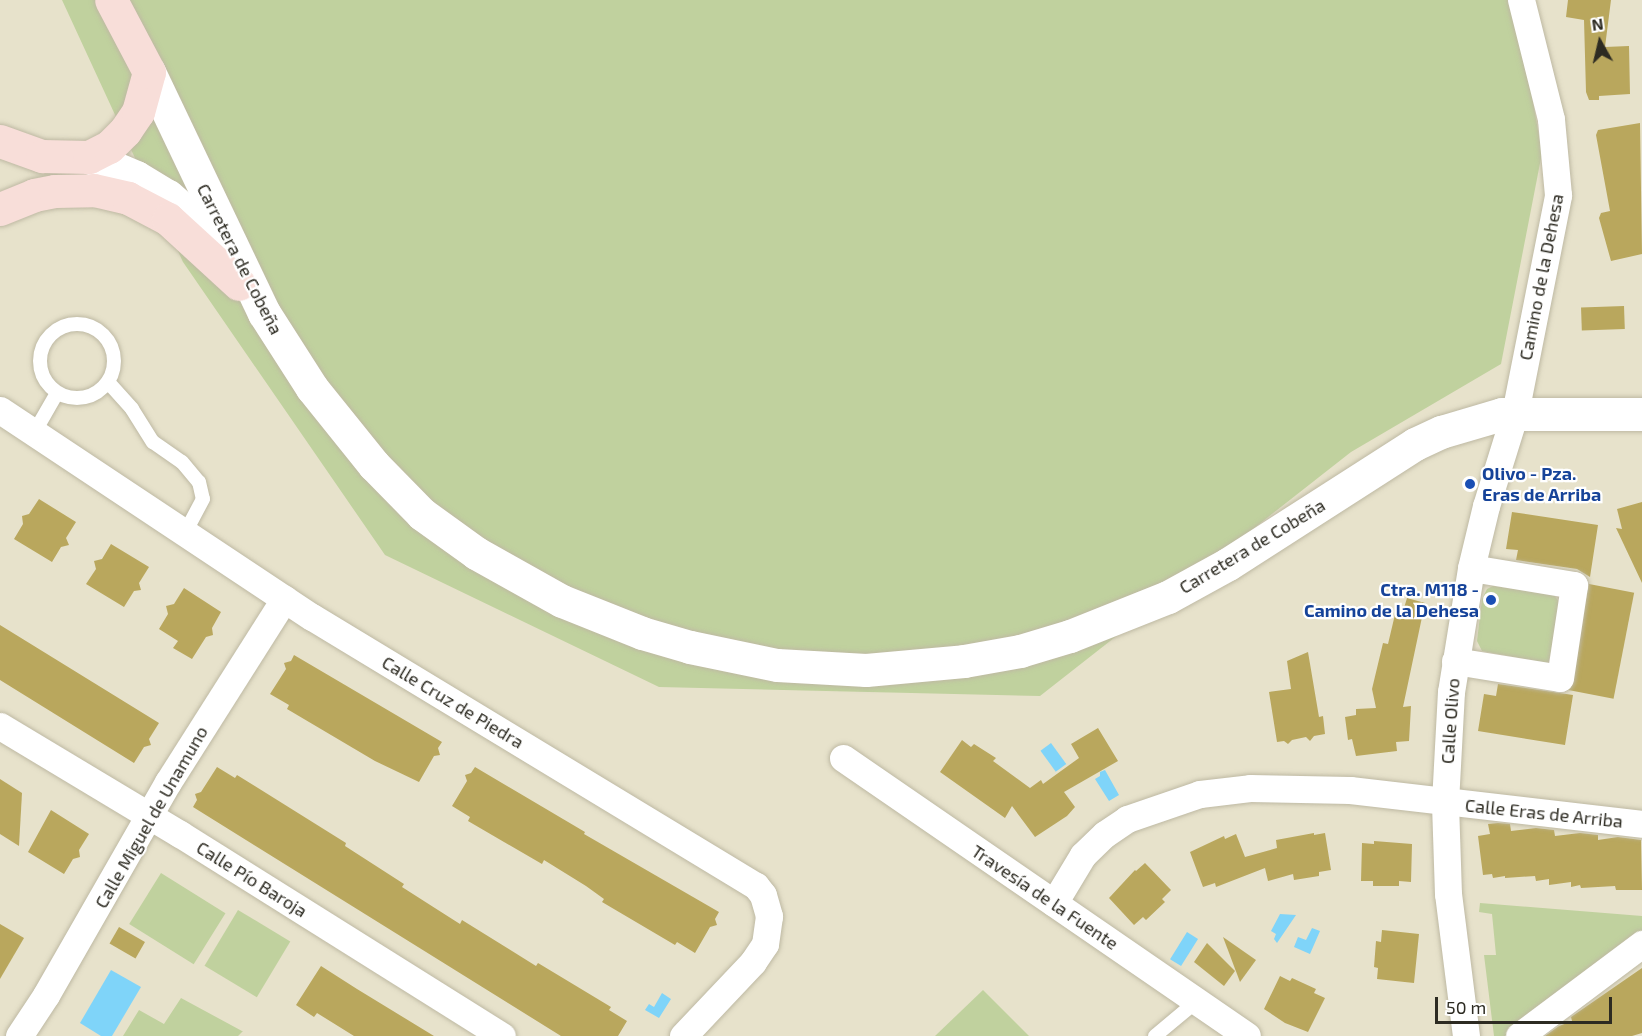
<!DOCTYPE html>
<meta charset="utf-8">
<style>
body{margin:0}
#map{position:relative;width:1642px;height:1036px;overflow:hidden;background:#e7e2cb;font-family:"Exo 2",sans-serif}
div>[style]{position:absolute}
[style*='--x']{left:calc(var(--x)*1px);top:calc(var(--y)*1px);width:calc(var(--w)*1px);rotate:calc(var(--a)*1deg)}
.green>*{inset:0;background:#c0d19e;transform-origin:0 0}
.water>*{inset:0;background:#7fd4f9;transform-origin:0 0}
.building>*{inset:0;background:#b9a75d;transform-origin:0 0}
.roads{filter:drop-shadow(0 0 2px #beb9a3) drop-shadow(0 0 2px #beb9a3)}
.service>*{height:14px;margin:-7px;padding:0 7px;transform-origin:7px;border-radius:7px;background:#fff}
.service>.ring{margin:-7px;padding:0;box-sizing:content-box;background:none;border:14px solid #fff;border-radius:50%}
.minor>*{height:27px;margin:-13.5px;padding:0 13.5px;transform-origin:13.5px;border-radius:13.5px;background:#fff}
.tertiary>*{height:33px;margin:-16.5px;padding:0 16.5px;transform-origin:16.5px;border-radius:16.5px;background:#fff}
.secondary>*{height:33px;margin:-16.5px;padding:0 16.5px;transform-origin:16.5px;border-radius:16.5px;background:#f8ded9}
.dots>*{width:16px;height:16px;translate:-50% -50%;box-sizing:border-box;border:3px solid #fff;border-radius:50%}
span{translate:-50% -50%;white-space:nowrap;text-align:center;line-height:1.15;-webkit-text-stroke:4.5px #fff;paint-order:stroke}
.street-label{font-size:18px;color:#2d2b22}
.transit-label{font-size:18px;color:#164399;font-weight:700}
.left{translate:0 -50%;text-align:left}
.right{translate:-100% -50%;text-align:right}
.north{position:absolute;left:1570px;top:12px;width:60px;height:60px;-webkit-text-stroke:4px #fff;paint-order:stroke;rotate:352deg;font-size:16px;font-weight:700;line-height:24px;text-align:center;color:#2d2b22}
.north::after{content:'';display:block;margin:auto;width:21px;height:27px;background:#2d2b22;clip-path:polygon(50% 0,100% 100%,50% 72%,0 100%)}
.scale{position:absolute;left:1435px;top:997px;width:177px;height:27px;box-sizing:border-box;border:3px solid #2d2b22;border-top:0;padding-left:8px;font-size:18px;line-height:21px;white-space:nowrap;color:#2d2b22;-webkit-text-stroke:4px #fff;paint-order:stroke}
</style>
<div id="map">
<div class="green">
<div style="clip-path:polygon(62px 0,1515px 0,1542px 153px,1501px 364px,1351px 452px,1040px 696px,659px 687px,385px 555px,183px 262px)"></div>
<div style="clip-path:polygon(1493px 586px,1554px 595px,1560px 603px,1549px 661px,1546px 663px,1482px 651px,1477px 641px,1482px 599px,1487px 589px)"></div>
<div style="left:161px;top:873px;width:76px;height:60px;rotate:32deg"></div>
<div style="clip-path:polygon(1480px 903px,1642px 916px,1642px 931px,1613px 950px,1505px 1036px,1494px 1036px,1484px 955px,1496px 955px,1492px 914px,1479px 912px)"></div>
<div style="left:238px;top:910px;width:61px;height:65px;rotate:31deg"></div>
<div style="clip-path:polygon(983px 990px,1029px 1036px,935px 1036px)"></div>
<div style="clip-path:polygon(181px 998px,242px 1031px,243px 1031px,238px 1036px,123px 1036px,139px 1010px,164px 1024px)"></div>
</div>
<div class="water">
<div style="left:1051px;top:743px;width:26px;height:13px;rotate:54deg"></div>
<div style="clip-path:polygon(1105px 770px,1119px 795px,1109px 801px,1095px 779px,1100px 776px,1100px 772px)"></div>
<div style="clip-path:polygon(1280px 914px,1296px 915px,1277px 943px,1274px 939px,1276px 934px,1271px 931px)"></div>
<div style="clip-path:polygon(1312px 928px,1320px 931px,1310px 954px,1294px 947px,1298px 937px,1306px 940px)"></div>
<div style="left:1187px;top:932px;width:13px;height:32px;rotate:32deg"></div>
<div style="clip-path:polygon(111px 970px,141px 987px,112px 1036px,101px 1036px,80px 1023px)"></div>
<div style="clip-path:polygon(662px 993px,671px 999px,659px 1018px,645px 1010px,649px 1004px,654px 1007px)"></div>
</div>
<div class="building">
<div style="clip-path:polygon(1568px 0,1611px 0,1605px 47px,1629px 46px,1630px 94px,1599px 96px,1599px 100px,1589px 100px,1586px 92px,1584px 20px,1566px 17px)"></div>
<div style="clip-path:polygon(1640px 123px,1642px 254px,1611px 261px,1599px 218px,1601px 213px,1610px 211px,1596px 135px,1598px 130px)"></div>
<div style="left:1624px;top:306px;width:23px;height:43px;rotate:88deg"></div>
<div style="clip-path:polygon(39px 499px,76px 522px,66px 538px,69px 545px,61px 547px,52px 562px,14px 539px,23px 524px,22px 516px,29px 514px)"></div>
<div style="clip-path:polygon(1642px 502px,1642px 583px,1616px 528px,1622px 529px,1617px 509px)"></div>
<div style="clip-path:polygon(1512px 512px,1598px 525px,1590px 577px,1577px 569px,1516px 560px,1518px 550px,1506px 549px)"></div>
<div style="clip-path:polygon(111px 544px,149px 567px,139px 583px,141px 590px,134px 591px,124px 607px,86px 584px,96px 569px,94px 561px,102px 559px)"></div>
<div style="left:1589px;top:584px;width:46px;height:108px;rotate:11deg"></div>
<div style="clip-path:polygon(184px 588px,221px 612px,212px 628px,213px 635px,206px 637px,192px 659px,173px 648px,178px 641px,159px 629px,168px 614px,166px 606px,174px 604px)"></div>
<div style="clip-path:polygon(1407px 598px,1425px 603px,1403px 707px,1411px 706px,1409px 741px,1396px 742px,1397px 751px,1356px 756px,1352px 739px,1348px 740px,1345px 717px,1356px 715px,1356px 709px,1376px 708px,1372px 689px,1383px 643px,1388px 644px,1397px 606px,1404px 608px)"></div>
<div style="clip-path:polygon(0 625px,159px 723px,149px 739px,151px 745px,144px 747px,134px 763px,0 680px)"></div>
<div style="clip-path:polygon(1308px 652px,1319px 717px,1323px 716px,1325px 734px,1314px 736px,1310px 741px,1306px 737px,1292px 740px,1288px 744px,1284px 741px,1277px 742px,1269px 692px,1291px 689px,1287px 661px)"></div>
<div style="clip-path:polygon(294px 655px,442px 742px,438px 748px,440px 755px,434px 756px,419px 782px,375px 761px,287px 709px,289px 705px,270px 694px,286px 669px,284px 663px,291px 661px)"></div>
<div style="clip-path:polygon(1498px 684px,1573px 695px,1565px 745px,1478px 731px,1484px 694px,1496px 696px)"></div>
<div style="clip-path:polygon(1098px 728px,1118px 761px,1064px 792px,1075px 807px,1067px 816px,1035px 837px,1012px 806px,1005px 818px,940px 772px,962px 740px,971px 747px,974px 744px,996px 758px,993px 761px,1030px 788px,1041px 780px,1043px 784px,1079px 758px,1071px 744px)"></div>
<div style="clip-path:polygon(217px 767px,235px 778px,237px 775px,346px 843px,345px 846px,404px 884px,402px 887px,438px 910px,460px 924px,462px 920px,536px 966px,538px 963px,611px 1007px,609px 1010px,627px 1021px,618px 1036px,561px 1036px,193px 807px,197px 800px,195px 794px,201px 792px)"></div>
<div style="clip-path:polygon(475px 767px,585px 832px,584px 834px,719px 912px,715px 919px,717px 925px,710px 927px,695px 953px,677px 942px,675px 945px,602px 902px,604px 899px,586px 886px,544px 860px,542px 864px,468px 821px,470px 817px,452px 806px,467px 781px,465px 775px,471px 773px)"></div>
<div style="clip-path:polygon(0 779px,22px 793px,19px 846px,0 834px)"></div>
<div style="clip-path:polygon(51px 810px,89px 834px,79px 850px,80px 857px,73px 859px,64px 874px,28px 852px)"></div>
<div style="clip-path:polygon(1498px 823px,1510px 824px,1511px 831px,1536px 828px,1554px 830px,1555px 836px,1580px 833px,1598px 835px,1598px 840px,1618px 837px,1641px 840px,1642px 890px,1616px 890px,1615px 886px,1581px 888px,1580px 885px,1571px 887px,1571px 882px,1549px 885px,1549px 879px,1536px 881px,1535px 876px,1505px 878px,1505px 876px,1493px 878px,1492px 874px,1483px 875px,1478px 836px,1490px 834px,1488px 824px)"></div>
<div style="clip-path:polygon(1314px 833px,1314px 835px,1325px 833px,1331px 870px,1319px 872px,1319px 876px,1294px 880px,1293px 874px,1268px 881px,1265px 868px,1216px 887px,1215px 883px,1203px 887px,1190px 852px,1224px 836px,1225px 839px,1236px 834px,1245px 857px,1277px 848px,1276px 840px)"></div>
<div style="clip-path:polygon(1374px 841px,1412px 844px,1411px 882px,1399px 881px,1399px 886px,1373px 886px,1373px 881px,1361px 881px,1362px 843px,1374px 844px)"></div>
<div style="clip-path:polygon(1145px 863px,1171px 890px,1162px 899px,1165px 902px,1146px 920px,1143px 917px,1134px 925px,1109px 898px,1135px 870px,1136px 871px)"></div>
<div style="clip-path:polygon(0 924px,24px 938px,0 979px)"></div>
<div style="left:119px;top:927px;width:30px;height:19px;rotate:30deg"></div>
<div style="clip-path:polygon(1382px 930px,1419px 934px,1414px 983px,1377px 979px,1378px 968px,1374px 967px,1376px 941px,1381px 942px)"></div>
<div style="clip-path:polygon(1223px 937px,1256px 960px,1240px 982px)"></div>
<div style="clip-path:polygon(1207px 943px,1235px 971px,1224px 986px,1194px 962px)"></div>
<div style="clip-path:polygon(321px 966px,357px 989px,434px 1036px,354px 1036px,317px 1013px,314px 1017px,296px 1005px)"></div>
<div style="clip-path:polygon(1642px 968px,1642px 1033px,1632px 1036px,1545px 1036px,1559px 1026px,1572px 1021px,1571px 1017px)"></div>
<div style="clip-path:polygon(1280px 976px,1290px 981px,1292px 978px,1316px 989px,1314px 993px,1325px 998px,1308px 1032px,1285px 1023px,1264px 1009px)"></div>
</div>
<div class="roads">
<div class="service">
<div class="ring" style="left:40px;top:324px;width:60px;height:60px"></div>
<div style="--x:108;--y:382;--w:36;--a:48"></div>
<div style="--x:132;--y:409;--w:39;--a:58"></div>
<div style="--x:153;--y:442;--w:35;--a:35"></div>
<div style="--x:182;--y:462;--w:26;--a:50"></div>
<div style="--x:199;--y:482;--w:17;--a:77"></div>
<div style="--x:203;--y:499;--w:38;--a:118"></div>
<div style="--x:34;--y:433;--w:46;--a:-60.1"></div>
<div style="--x:1155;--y:1036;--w:56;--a:-39.9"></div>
</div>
<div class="minor">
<div style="--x:0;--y:410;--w:374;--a:33.6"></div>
<div style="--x:312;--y:617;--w:519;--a:31.21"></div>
<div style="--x:756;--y:886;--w:11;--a:52"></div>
<div style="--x:763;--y:895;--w:22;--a:74"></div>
<div style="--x:769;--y:916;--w:28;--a:98"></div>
<div style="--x:765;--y:944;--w:22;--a:124"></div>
<div style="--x:753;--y:962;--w:102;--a:133.4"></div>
<div style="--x:1455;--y:661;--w:106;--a:9.2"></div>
<div style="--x:1560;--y:678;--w:94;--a:-81.4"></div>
<div style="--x:1574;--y:585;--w:104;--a:-170.6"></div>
<div style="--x:0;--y:726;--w:210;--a:31"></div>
<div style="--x:180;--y:834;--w:380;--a:32.1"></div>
<div style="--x:843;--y:758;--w:490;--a:34.5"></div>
<div style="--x:1054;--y:903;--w:56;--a:-58.9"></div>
<div style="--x:1083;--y:855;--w:30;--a:-44"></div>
<div style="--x:1105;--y:834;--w:27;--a:-34"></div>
<div style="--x:1127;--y:819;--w:77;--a:-18.9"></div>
<div style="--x:1200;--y:794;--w:50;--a:-6.8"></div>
<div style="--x:1250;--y:788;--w:100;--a:1.1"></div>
<div style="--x:1350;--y:790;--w:294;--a:6.6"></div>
<div style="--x:19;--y:1036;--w:49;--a:-56.6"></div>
<div style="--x:46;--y:995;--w:245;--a:-60.2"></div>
<div style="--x:168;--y:782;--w:217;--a:-57.6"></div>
<div style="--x:1466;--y:1036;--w:143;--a:-97.2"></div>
<div style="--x:1448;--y:894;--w:92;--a:-91.9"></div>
<div style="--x:1445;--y:802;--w:110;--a:-86.9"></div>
<div style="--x:1451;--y:692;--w:126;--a:-80.8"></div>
<div style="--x:1471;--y:568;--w:64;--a:-76.4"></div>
<div style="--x:1486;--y:506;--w:97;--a:-72.7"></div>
<div style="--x:1515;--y:413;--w:222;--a:-78.8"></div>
<div style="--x:1558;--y:195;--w:76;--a:-95.3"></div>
<div style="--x:1551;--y:119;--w:123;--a:-104.1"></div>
<div style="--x:1519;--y:1036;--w:154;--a:-36.8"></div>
</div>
<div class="tertiary">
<div style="--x:149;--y:72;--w:267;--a:64.5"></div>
<div style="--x:264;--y:313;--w:89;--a:57.4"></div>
<div style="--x:312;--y:388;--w:99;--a:51.2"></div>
<div style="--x:374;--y:465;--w:69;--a:45.6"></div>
<div style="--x:422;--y:514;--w:67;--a:35.8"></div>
<div style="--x:476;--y:553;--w:98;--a:29.2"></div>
<div style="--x:562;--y:601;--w:86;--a:21.8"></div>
<div style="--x:642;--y:633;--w:50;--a:16.3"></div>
<div style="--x:690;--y:647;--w:89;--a:11.7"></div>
<div style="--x:777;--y:665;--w:89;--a:3.2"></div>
<div style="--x:866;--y:670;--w:98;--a:-5.2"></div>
<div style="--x:964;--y:661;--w:57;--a:-10.1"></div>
<div style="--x:1020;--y:651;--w:52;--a:-16.7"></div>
<div style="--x:1070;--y:636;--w:105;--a:-21.7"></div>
<div style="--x:1168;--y:597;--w:68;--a:-28.8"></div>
<div style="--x:1228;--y:564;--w:222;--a:-32.7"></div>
<div style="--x:1415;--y:444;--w:29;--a:-25"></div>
<div style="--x:1441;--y:432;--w:64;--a:-16.4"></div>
<div style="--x:1502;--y:414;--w:140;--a:0"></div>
<div style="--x:89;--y:157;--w:51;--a:23.1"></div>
<div style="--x:136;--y:177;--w:37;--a:31"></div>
<div style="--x:168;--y:196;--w:23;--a:41"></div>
<div style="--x:185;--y:211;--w:56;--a:52.3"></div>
</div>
<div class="secondary">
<div style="--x:0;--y:141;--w:45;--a:19.7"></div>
<div style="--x:42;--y:156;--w:47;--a:1.2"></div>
<div style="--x:89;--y:157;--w:22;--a:-27"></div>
<div style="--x:109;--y:147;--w:23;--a:-45"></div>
<div style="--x:125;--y:131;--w:23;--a:-56"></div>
<div style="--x:138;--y:112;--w:41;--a:-74.6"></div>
<div style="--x:149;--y:72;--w:81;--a:-117.8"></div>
<div style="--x:0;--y:209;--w:37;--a:-22"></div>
<div style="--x:34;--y:195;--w:21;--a:-11"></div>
<div style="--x:55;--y:191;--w:39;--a:-1"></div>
<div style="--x:94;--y:190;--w:35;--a:13"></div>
<div style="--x:128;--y:198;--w:45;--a:27.7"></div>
<div style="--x:168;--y:219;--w:96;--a:42.5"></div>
</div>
</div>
<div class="dots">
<div style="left:1470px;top:484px;background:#1a4fb4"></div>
<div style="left:1491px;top:600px;background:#1a4fb4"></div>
</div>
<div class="street-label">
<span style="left:240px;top:259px;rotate:63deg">Carretera de Cobeña</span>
<span style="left:1541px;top:277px;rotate:-79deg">Camino de la Dehesa</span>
<span style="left:1252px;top:546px;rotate:-31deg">Carretera de Cobeña</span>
<span style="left:453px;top:702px;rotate:31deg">Calle Cruz de Piedra</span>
<span style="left:1450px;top:721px;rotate:-86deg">Calle Olivo</span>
<span style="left:1544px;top:813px;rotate:6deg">Calle Eras de Arriba</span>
<span style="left:151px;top:817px;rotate:-60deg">Calle Miguel de Unamuno</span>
<span style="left:252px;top:879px;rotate:32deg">Calle Pío Baroja</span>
<span style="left:1045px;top:897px;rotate:34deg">Travesía de la Fuente</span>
</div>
<div class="transit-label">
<span class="left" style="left:1482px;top:484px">Olivo - Pza.<br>Eras de Arriba</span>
<span class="right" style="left:1479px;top:600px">Ctra. M118 -<br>Camino de la Dehesa</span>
</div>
<div class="north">N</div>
<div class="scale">50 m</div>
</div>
